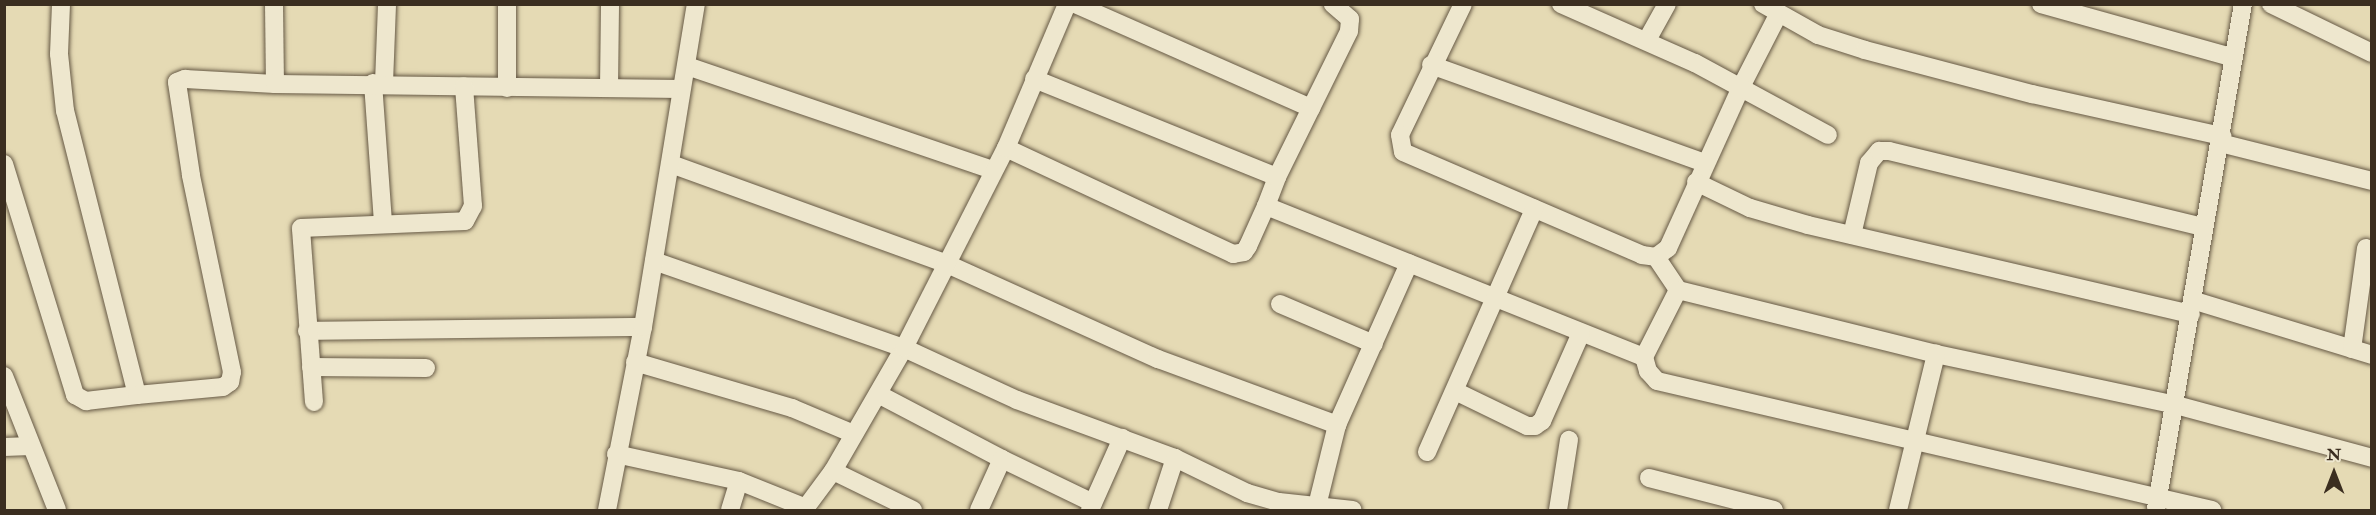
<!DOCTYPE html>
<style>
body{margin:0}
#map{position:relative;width:2376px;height:515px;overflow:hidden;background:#e5dab4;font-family:"IM FELL Double Pica",serif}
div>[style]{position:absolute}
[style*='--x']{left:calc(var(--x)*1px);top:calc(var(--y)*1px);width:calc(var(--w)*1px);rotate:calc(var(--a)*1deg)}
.roads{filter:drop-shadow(0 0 2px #665945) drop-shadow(0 0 2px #665945)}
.street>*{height:18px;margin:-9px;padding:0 9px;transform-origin:9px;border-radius:9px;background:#eee7ce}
span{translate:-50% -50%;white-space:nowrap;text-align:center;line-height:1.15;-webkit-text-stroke:4.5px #eee7ce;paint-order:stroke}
.frame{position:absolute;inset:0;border:6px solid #3b2e20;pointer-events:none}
.north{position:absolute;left:2304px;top:443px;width:60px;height:60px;-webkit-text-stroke:4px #eee7ce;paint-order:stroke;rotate:0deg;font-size:16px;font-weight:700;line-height:24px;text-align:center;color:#3b2e20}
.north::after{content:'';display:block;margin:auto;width:21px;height:27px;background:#3b2e20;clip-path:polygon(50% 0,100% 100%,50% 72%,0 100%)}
</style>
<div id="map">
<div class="roads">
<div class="street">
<div style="--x:274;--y:4;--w:80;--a:89.3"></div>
<div style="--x:507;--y:4;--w:84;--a:90"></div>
<div style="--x:1075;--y:4;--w:258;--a:23.8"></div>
<div style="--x:1463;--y:4;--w:145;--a:115.7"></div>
<div style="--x:1400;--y:135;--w:17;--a:80"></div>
<div style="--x:1403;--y:152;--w:260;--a:23.3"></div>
<div style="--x:1642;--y:255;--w:14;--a:8"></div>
<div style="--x:1656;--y:257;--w:15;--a:-37"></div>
<div style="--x:1668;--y:248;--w:177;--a:-65.6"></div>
<div style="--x:1741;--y:87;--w:81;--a:-62.8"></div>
<div style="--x:1561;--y:4;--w:146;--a:23.8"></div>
<div style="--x:1695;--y:63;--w:151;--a:28.4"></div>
<div style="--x:1763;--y:4;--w:63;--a:29.4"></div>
<div style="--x:1818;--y:35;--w:49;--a:17.7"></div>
<div style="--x:1865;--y:50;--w:173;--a:14.8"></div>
<div style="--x:2032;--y:94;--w:195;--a:12.5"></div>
<div style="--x:2041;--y:4;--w:200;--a:15.6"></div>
<div style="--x:2271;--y:4;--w:112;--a:25.9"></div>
<div style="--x:1647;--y:40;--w:41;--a:-60.9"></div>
<div style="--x:1431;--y:65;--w:290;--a:19.7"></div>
<div style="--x:687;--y:66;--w:322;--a:18.8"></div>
<div style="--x:373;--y:83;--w:141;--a:85.9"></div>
<div style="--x:384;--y:83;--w:79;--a:-87.8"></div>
<div style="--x:609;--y:88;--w:84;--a:-89.3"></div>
<div style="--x:2220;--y:143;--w:157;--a:14"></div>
<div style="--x:1006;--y:148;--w:251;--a:25"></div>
<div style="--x:1233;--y:254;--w:11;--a:-10"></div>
<div style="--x:1244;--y:252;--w:7;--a:-56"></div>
<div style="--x:1248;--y:246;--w:44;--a:-65.8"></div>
<div style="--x:1266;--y:206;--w:31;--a:-69"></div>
<div style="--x:1277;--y:177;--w:262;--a:-158"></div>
<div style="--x:4;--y:164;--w:242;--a:72.9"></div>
<div style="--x:75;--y:395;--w:13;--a:29"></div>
<div style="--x:86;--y:401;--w:51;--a:-6.7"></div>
<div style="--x:137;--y:395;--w:293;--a:-104.2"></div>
<div style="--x:65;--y:111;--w:57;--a:-96"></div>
<div style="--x:59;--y:54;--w:50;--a:-87.7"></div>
<div style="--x:671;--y:164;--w:291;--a:19.9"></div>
<div style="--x:945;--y:263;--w:234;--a:24.3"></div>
<div style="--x:1158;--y:359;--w:191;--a:20.2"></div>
<div style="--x:1337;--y:425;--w:88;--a:103.9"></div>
<div style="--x:1277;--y:177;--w:163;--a:-63.7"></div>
<div style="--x:1349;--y:31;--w:12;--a:-85"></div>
<div style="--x:1350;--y:19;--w:23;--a:-139"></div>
<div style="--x:1696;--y:182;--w:60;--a:25.7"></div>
<div style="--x:1750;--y:208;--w:60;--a:16.3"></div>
<div style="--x:1808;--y:225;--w:393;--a:13.1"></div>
<div style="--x:1266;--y:206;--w:407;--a:21.8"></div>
<div style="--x:1852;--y:235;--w:74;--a:-76.7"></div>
<div style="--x:1869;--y:163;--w:16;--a:-50"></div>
<div style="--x:1879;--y:151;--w:10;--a:0"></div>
<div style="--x:1889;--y:151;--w:324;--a:13.6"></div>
<div style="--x:1656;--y:257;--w:40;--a:56"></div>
<div style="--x:1678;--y:290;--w:266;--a:13.9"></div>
<div style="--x:1936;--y:354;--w:245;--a:12"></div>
<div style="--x:2176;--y:405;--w:203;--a:15.1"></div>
<div style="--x:654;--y:261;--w:265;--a:19.2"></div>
<div style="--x:904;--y:348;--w:124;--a:24.7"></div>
<div style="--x:1017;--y:400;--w:168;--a:20.2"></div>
<div style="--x:1175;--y:458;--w:80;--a:25.9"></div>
<div style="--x:1247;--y:493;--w:33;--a:16"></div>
<div style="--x:1279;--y:502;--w:74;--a:6.2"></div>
<div style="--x:1678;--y:290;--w:75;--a:116.9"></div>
<div style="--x:1644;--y:357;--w:15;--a:74"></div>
<div style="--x:1648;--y:371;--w:13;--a:48"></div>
<div style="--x:1657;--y:381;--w:570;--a:13.09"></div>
<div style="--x:2192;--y:300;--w:188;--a:17"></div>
<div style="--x:1280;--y:304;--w:102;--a:23.1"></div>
<div style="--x:307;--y:331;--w:336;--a:-0.7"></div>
<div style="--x:2352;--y:349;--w:102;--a:-82.1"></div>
<div style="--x:635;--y:362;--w:164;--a:16.3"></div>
<div style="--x:792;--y:408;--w:67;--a:22.8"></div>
<div style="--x:311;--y:367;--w:115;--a:0.5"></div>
<div style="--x:4;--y:376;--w:144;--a:68.4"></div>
<div style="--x:1455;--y:391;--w:80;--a:25.9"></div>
<div style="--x:1527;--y:426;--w:8;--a:0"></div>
<div style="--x:1535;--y:426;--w:9;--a:-36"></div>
<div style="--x:1542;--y:421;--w:96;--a:-66.1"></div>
<div style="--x:878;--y:394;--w:140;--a:27.7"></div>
<div style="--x:1002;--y:459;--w:56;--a:114.3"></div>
<div style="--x:137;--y:395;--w:86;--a:-5.3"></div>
<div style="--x:223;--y:387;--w:9;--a:-36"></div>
<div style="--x:230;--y:382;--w:10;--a:-79"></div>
<div style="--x:232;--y:372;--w:201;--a:-101.8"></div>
<div style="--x:191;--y:175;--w:94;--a:-98.6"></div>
<div style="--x:177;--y:82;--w:9;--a:-21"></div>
<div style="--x:185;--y:79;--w:90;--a:3.2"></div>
<div style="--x:275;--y:84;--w:406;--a:0.7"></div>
<div style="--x:314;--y:402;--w:174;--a:-94.3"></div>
<div style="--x:301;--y:228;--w:164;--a:-2.4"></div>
<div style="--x:465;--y:221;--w:17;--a:-62"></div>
<div style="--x:473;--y:206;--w:120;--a:-94.3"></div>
<div style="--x:1337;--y:425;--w:177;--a:-66"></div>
<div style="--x:4;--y:447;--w:27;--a:-2"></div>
<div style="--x:1427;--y:452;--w:266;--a:-66.2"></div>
<div style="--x:616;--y:454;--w:126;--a:12.4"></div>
<div style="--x:739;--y:481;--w:72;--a:21.9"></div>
<div style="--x:1002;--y:459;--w:101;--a:25.8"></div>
<div style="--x:833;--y:471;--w:89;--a:26"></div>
<div style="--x:1649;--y:478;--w:129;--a:14.4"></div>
<div style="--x:2156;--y:509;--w:512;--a:-80.23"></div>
<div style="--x:607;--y:510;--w:187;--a:-78.9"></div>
<div style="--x:643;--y:327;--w:327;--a:-80.7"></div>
<div style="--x:730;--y:510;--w:30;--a:-73"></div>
<div style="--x:804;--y:510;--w:49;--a:-53.4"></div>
<div style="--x:833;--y:471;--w:142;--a:-60"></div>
<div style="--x:904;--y:348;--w:225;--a:-63"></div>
<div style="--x:1006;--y:148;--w:156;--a:-67"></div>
<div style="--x:1090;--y:510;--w:79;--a:-66"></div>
<div style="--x:1158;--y:510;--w:55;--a:-71.9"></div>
<div style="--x:1558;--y:510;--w:71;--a:-81.1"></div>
<div style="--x:1898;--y:510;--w:161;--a:-76.3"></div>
</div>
</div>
<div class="frame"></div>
<div class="north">N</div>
</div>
